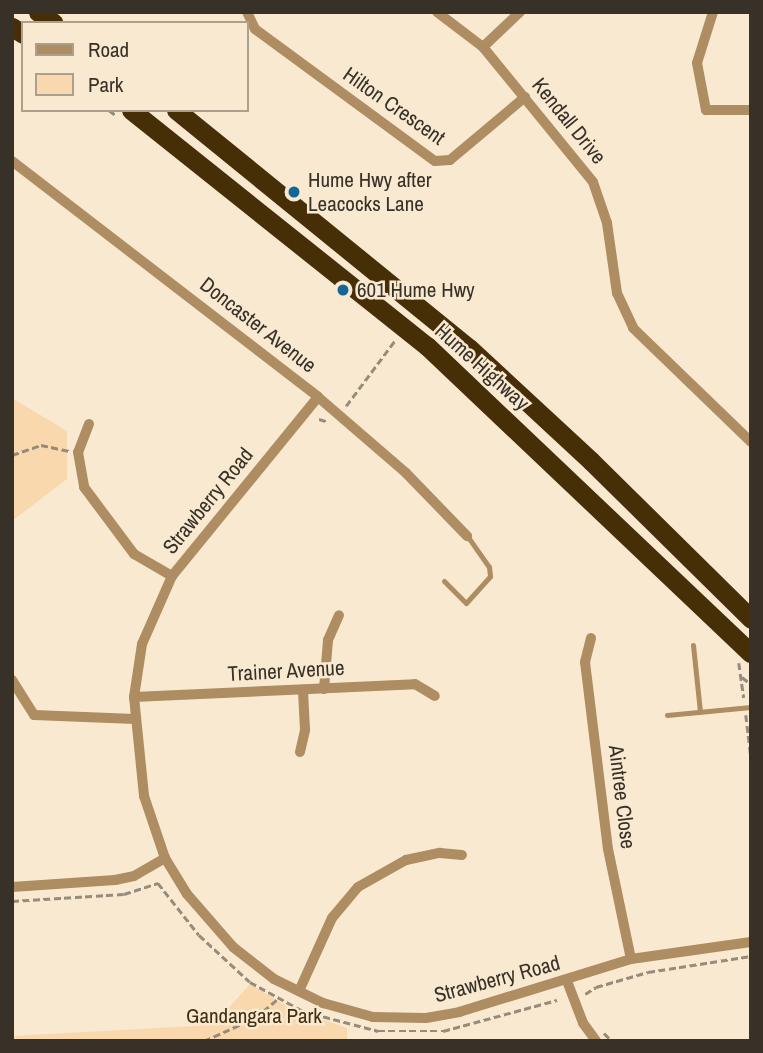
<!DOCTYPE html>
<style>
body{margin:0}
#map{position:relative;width:763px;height:1053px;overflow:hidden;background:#fae9d1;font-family:"Archivo Narrow",sans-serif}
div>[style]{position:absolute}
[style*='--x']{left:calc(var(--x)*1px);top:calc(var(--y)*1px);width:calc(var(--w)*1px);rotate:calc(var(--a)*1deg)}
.green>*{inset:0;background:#f8d8ac}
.path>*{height:2.5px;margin-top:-1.25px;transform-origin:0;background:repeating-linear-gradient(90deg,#978c7b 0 7px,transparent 0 10.5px)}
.lane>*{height:5px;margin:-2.5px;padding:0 2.5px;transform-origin:2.5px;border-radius:2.5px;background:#ad8d61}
.street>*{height:10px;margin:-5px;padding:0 5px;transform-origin:5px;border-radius:5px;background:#ad8d61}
.highway>*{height:19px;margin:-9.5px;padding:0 9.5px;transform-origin:9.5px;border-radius:9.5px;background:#462e06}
.dots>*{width:19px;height:19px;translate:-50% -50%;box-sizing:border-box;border:4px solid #fae9d1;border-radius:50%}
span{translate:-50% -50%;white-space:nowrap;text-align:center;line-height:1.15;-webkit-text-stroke:5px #fae9d1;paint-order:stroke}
.street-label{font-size:21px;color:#373128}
.poi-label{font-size:21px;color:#373128}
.left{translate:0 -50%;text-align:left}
.park-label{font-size:21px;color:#412e11}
.frame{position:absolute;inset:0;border:14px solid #373128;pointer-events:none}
.legend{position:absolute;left:21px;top:21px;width:228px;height:91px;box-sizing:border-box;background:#fae9d1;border:2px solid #ac9f8d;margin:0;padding:9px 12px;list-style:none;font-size:21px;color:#373128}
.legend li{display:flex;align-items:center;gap:14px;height:35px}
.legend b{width:35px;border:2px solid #ac9f8d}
</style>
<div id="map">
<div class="green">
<div style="clip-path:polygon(12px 398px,67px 431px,67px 479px,12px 521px)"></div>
<div style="clip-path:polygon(250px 984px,290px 1008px,347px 1028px,347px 1041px,12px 1041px,12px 1036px,213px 1025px)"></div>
</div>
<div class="path">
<div style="--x:109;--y:110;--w:10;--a:37"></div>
<div style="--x:346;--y:406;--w:84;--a:-53.3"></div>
<div style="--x:319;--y:419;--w:10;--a:17"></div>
<div style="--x:12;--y:455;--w:31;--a:-19"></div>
<div style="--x:41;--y:445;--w:29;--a:12"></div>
<div style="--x:739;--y:663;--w:35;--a:82"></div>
<div style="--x:742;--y:677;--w:11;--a:38"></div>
<div style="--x:746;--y:715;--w:42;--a:83.2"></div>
<div style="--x:12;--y:901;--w:112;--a:-3.6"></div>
<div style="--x:124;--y:894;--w:36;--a:-18"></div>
<div style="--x:158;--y:883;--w:66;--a:51.7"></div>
<div style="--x:199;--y:935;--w:69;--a:42.7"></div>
<div style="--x:250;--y:982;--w:60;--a:28.7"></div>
<div style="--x:303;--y:1011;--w:78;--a:14.9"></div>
<div style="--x:378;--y:1031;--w:65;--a:0"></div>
<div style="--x:443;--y:1031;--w:118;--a:-15.2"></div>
<div style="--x:585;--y:994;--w:13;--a:-32"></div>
<div style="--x:596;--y:987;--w:54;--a:-16.1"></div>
<div style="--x:648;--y:972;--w:104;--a:-8.8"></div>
<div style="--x:604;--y:1033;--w:11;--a:45"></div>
<div style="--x:204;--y:1041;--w:56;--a:-24.3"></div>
<div style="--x:255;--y:1018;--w:30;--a:-40"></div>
</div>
<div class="lane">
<div style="--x:444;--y:581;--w:31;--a:45"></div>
<div style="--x:466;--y:603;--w:36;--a:-48"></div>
<div style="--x:490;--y:576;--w:9;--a:-96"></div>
<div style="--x:489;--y:567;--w:38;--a:-125"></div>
<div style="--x:693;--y:645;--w:67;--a:84"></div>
<div style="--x:667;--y:715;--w:84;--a:-5.4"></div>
</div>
<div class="street">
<div style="--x:247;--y:12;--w:19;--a:65"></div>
<div style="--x:255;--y:29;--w:223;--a:36.3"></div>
<div style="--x:435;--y:161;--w:15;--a:-4"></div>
<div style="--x:450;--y:160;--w:98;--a:-40"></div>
<div style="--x:437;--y:12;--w:58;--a:37.3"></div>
<div style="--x:483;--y:47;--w:174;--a:50.8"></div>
<div style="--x:593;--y:182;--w:43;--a:71.1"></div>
<div style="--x:607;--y:223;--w:71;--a:81.9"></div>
<div style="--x:617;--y:293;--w:38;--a:65"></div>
<div style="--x:633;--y:328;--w:164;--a:44"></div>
<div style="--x:713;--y:12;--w:53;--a:107.4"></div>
<div style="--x:697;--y:63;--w:48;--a:79.2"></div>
<div style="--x:706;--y:110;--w:45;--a:0"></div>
<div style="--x:483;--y:47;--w:51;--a:-43.4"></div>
<div style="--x:12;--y:161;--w:386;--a:37.6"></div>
<div style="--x:318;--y:397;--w:116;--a:40.8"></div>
<div style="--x:406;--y:473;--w:88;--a:45.9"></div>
<div style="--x:318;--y:397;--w:231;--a:129.2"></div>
<div style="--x:172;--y:576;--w:74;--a:113.8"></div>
<div style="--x:142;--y:644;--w:54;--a:98.6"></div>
<div style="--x:134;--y:697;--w:100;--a:84.2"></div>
<div style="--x:144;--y:796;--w:65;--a:71.3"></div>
<div style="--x:165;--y:858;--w:42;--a:58.6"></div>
<div style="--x:187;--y:894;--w:70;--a:49"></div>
<div style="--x:233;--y:947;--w:52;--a:38"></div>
<div style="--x:274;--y:979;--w:55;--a:26.1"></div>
<div style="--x:323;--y:1003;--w:52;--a:15.6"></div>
<div style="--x:373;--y:1017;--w:53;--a:1.1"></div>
<div style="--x:426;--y:1018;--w:34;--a:-10"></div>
<div style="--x:459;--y:1012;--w:180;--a:-17.1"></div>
<div style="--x:631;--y:959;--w:121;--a:-8.1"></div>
<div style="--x:89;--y:424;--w:30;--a:111"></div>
<div style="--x:78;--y:452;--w:36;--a:80"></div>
<div style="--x:84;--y:487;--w:84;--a:53.3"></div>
<div style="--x:134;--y:554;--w:44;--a:30.1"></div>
<div style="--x:591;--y:638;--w:25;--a:104"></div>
<div style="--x:585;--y:662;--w:188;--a:83"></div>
<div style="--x:608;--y:849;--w:112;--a:78.2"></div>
<div style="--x:12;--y:680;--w:41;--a:57.8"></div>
<div style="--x:34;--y:715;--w:101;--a:2.3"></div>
<div style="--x:324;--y:689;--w:49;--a:-85.3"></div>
<div style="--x:328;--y:640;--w:27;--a:-66"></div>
<div style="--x:134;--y:697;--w:281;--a:-2.6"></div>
<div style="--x:415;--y:684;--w:23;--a:31"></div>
<div style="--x:300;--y:752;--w:23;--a:-77"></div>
<div style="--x:305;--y:730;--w:40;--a:-92.9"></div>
<div style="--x:12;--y:887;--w:103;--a:-3.9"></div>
<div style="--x:115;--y:880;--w:19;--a:-12"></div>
<div style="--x:134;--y:876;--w:36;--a:-30"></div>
<div style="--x:567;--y:981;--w:45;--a:69.1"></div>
<div style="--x:583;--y:1023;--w:22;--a:54"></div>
<div style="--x:299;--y:991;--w:80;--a:-65.7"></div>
<div style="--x:332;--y:918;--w:40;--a:-50"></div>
<div style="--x:358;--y:887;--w:55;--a:-29.4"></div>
<div style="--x:406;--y:860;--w:35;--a:-12"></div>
<div style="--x:440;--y:853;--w:22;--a:5"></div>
</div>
<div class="highway">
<div style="--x:38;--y:12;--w:19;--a:35"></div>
<div style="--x:12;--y:27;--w:13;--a:32"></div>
<div style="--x:131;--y:110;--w:379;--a:38.6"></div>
<div style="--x:427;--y:346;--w:446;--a:43.5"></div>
<div style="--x:176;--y:110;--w:377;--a:39.1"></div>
<div style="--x:469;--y:348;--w:166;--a:42.8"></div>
<div style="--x:591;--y:461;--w:225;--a:44.6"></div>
</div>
<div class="dots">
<div style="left:294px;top:192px;background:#146798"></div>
<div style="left:343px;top:290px;background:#146798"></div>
</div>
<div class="street-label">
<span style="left:394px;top:106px;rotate:35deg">Hilton Crescent</span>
<span style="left:569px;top:121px;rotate:51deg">Kendall Drive</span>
<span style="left:258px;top:325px;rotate:38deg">Doncaster Avenue</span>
<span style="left:482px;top:367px;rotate:42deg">Hume Highway</span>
<span style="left:208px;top:501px;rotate:-51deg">Strawberry Road</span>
<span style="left:286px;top:671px;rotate:-3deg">Trainer Avenue</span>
<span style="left:622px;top:797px;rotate:83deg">Aintree Close</span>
<span style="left:497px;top:979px;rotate:-15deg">Strawberry Road</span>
</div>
<div class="poi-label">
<span class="left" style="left:308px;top:192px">Hume Hwy after<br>Leacocks Lane</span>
<span class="left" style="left:357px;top:290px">601 Hume Hwy</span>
</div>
<div class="park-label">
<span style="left:254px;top:1016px">Gandangara Park</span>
</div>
<div class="frame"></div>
<ul class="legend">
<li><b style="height:9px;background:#ad8d61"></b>Road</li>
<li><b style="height:19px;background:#f8d8ac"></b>Park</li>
</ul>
</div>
